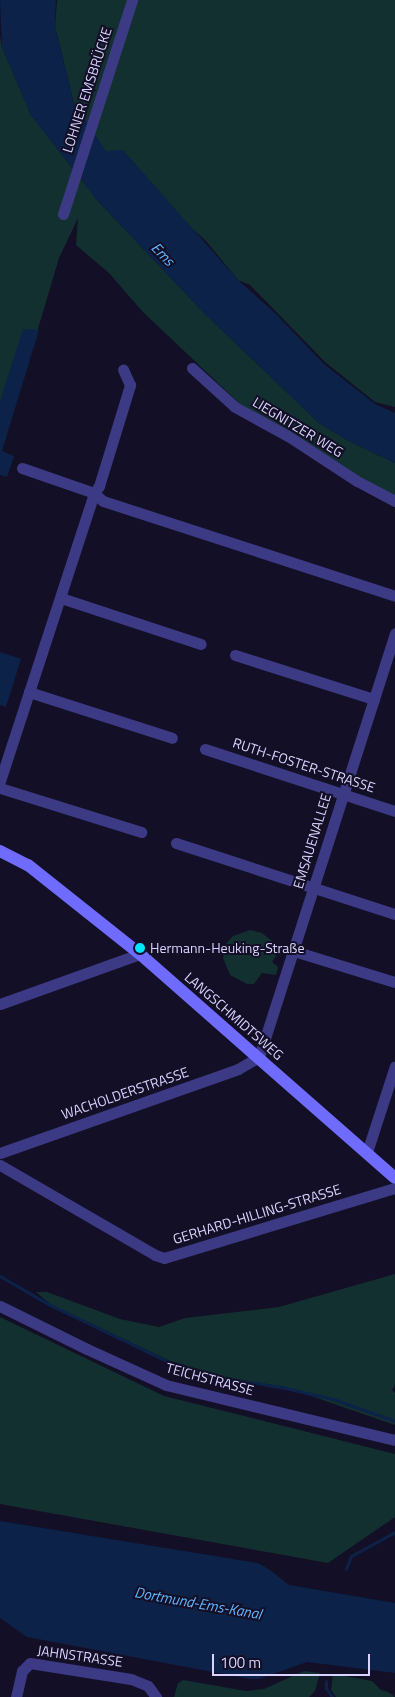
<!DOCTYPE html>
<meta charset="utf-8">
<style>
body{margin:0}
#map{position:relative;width:395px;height:1697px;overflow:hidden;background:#130f26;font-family:"Titillium Web",sans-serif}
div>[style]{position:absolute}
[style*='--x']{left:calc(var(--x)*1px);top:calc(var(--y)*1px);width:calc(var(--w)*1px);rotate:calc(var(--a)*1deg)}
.green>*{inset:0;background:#12302f}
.water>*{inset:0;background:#0c2248}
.stream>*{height:3px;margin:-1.5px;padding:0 1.5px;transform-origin:1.5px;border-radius:1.5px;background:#0c2248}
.street>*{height:11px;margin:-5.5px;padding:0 5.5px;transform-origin:5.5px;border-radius:5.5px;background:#3d3a85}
.secondary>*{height:12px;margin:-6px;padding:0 6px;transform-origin:6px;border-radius:6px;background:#6f6bff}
.dots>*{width:14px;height:14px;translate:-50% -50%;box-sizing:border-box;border:2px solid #130f26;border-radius:50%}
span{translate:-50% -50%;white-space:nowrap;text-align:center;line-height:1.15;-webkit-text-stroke:4px #130f26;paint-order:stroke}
.street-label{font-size:14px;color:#d9d4ff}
.poi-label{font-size:14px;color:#d9d4ff}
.left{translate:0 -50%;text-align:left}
.water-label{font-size:15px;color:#62b6ff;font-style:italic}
.scale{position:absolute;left:212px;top:1654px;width:158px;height:22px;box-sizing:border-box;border:2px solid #d9d4ff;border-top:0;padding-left:6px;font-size:15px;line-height:18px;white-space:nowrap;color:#d9d4ff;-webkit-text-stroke:4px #130f26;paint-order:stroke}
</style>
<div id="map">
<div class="green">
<div style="clip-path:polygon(57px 0,395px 0,395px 407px,375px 402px,325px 362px,250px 285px,238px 280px,206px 241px,106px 152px,74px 104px,55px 26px)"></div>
<div style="clip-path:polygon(0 36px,2px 47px,31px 115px,98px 201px,205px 314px,319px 423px,347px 440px,395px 463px,395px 498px,242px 406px,142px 311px,109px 273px,76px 245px,78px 218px,59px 258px,0 457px)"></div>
<div style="clip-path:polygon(250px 930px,262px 933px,272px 941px,277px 954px,272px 962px,278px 967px,276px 975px,262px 973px,254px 984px,247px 984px,230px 975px,223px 958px,225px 945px,233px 936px)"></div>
<div style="clip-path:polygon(395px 1274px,395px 1385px,392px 1390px,395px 1393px,395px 1425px,285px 1387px,224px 1377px,170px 1361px,50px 1304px,36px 1292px,47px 1292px,120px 1319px,159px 1327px,185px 1318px,279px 1307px)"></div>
<div style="clip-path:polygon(0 1317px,164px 1396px,395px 1454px,395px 1517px,328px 1563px,0 1504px)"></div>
<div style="clip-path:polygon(304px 1671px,320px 1673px,315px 1691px,309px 1697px,174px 1697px,178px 1683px,183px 1680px,246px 1691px,264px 1689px)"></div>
<div style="clip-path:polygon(333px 1674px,372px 1681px,381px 1690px,388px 1692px,395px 1697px,336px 1697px,331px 1690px)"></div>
</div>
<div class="water">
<div style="clip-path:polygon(0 0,56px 0,55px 26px,74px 104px,106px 151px,123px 150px,238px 280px,276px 314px,324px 364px,375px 404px,395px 413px,395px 463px,347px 440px,319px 423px,205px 314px,98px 201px,31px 115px,2px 47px)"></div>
<div style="clip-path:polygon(23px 329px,39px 330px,2px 451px,14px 456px,7px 477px,0 475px,0 401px)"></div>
<div style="clip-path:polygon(0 652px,21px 659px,6px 707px,0 705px)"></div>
<div style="clip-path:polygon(0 1521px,258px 1563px,270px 1570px,289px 1585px,395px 1603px,395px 1673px,307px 1662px,259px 1679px,250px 1679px,27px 1637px,0 1618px)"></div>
</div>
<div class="stream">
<div style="--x:0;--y:1276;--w:58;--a:30.1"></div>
<div style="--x:50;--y:1305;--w:132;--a:25.6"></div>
<div style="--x:169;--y:1362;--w:57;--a:16.2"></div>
<div style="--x:224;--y:1378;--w:62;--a:9.3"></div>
<div style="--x:285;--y:1388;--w:49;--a:12.9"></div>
<div style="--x:333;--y:1399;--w:66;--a:19.5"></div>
<div style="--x:346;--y:1569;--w:14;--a:-69"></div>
<div style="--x:351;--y:1556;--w:50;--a:-28.6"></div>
<div style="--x:326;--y:1681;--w:7;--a:90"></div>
<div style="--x:326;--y:1688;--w:11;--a:56"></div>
</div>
<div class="street">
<div style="--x:63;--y:214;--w:225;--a:-72.1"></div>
<div style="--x:192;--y:368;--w:58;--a:42.2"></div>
<div style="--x:235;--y:407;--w:60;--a:28.7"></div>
<div style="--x:288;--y:436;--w:82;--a:33.1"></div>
<div style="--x:357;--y:481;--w:43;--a:27.8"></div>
<div style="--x:22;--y:468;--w:76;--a:19.1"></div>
<div style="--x:94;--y:493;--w:12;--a:42"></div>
<div style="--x:103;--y:501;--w:307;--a:18"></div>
<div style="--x:61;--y:598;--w:147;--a:18.2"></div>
<div style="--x:235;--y:655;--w:146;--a:17.6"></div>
<div style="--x:29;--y:692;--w:150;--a:17.8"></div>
<div style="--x:205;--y:749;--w:200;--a:18.1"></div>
<div style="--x:0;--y:781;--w:303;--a:-71.9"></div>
<div style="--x:94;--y:493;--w:9;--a:-54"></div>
<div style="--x:99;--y:486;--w:106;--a:-72.9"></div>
<div style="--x:130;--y:385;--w:17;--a:-114"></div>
<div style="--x:0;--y:788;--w:148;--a:17.3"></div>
<div style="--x:176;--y:843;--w:230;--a:18"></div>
<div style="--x:294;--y:951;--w:106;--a:17.1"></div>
<div style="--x:0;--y:1004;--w:149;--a:-19.7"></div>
<div style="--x:367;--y:1152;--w:90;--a:-72"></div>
<div style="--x:0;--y:1153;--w:252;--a:-19.4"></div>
<div style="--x:238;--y:1069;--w:24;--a:-30"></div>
<div style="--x:259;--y:1057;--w:445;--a:-72.2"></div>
<div style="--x:0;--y:1165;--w:179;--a:30.1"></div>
<div style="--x:155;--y:1255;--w:9;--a:18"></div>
<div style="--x:164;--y:1258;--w:241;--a:-16.9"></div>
<div style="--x:0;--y:1306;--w:97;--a:26.3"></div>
<div style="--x:87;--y:1349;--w:87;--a:24.5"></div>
<div style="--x:166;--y:1385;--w:236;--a:13.5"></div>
<div style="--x:16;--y:1697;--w:27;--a:-77"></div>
<div style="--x:22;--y:1671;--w:11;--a:-45"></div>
<div style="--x:30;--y:1663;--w:102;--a:9"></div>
<div style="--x:131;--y:1679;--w:18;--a:22"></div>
<div style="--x:148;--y:1686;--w:14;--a:54"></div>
</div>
<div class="secondary">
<div style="--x:0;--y:851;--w:31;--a:27"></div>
<div style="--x:28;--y:865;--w:143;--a:38.5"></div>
<div style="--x:140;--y:954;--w:339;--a:41.3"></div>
</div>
<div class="dots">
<div style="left:140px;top:948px;background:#00e5ff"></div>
</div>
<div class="street-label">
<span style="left:87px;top:90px;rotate:-72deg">LOHNER EMSBRÜCKE</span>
<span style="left:298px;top:427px;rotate:31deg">LIEGNITZER WEG</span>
<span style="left:304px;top:765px;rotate:18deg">RUTH-FOSTER-STRASSE</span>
<span style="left:312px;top:841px;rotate:-73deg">EMSAUENALLEE</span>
<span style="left:234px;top:1016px;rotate:41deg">LANGSCHMIDTSWEG</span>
<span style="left:125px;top:1093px;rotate:-19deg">WACHOLDERSTRASSE</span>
<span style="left:257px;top:1214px;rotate:-17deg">GERHARD-HILLING-STRASSE</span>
<span style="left:210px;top:1379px;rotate:15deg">TEICHSTRASSE</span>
<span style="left:80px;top:1656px;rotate:8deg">JAHNSTRASSE</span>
</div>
<div class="poi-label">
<span class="left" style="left:150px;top:948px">Hermann-Heuking-Straße</span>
</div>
<div class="water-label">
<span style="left:163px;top:254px;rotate:46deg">Ems</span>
<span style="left:198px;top:1603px;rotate:10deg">Dortmund-Ems-Kanal</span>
</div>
<div class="scale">100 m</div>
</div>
